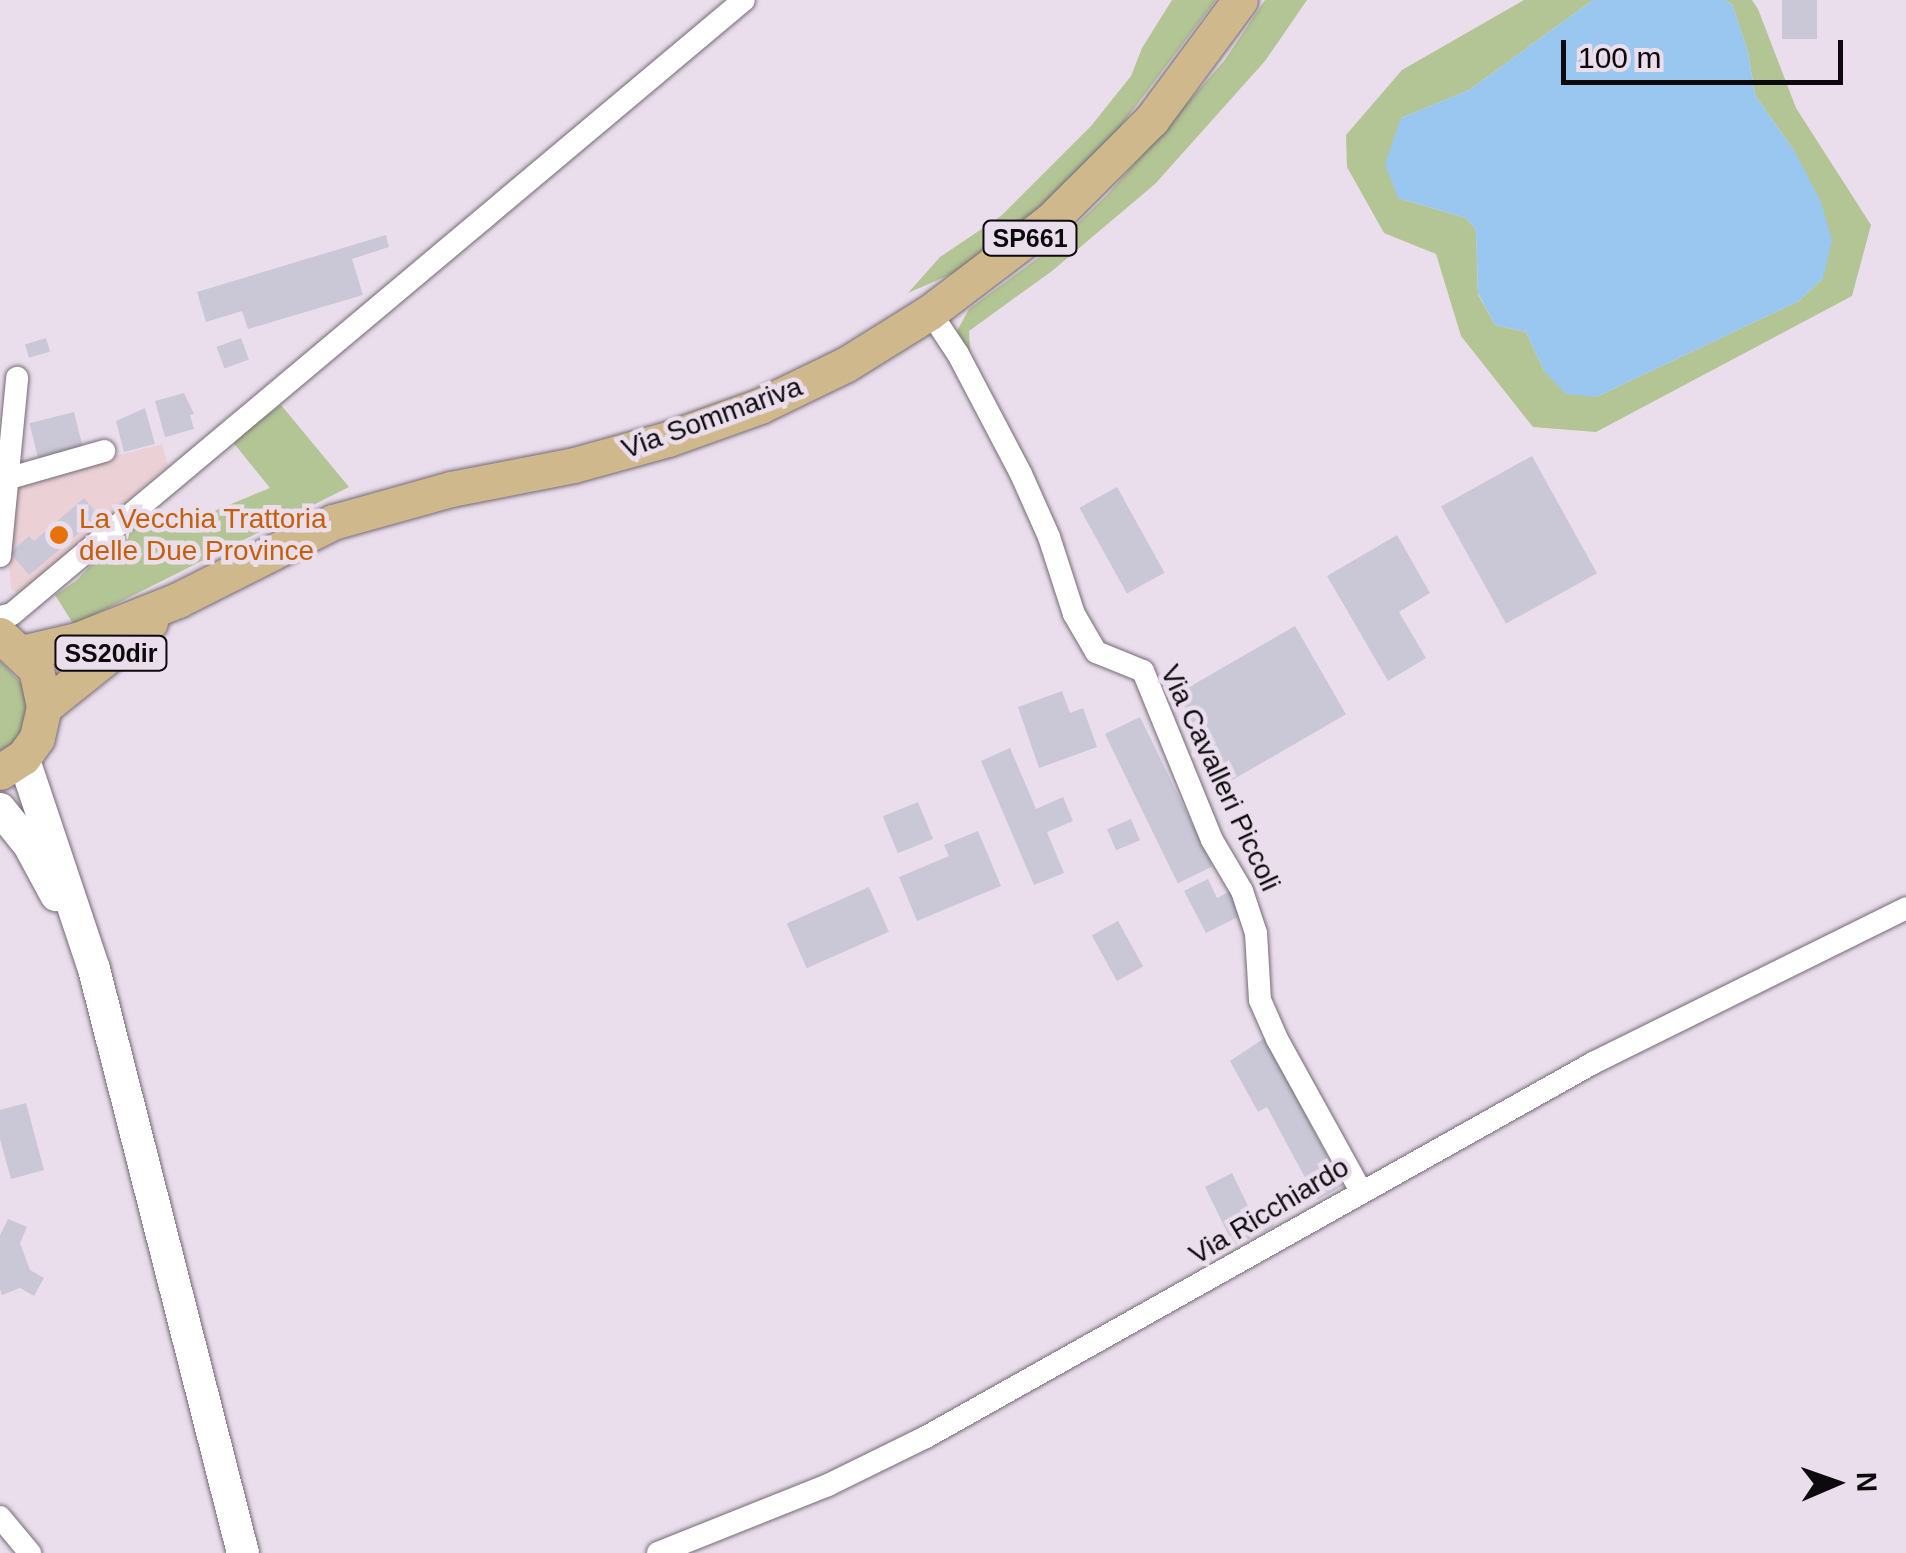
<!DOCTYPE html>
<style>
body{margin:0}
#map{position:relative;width:1906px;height:1553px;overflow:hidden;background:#eadeec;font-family:Arial,sans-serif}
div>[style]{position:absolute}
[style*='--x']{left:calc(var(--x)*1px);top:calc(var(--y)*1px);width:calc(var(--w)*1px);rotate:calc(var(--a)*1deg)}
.commercial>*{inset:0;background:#ebd1d6}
.green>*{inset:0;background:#b3c495}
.water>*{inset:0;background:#9ac7f0}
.building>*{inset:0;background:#cac7d7;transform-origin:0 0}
.roads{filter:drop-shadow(0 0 2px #746a75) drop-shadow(0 0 2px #746a75)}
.minor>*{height:22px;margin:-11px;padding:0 11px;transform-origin:11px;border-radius:11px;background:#fff}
.secondary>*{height:32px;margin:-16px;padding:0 16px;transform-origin:16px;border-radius:16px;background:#fff}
.primary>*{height:35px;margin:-17.5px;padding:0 17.5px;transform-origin:17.5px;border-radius:17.5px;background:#d0b88d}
.dots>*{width:28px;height:28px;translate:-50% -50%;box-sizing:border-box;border:5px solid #eadeec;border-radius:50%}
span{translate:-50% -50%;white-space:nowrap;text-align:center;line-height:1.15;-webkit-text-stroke:9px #eadeec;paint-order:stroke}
.shield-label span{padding:2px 8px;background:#eadeec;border:2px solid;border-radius:8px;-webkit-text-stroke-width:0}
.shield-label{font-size:25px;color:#0d0a0e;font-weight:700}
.street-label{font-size:28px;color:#0d0a0e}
.food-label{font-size:28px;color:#c56008}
.left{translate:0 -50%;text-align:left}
.north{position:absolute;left:1786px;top:1433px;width:100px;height:100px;-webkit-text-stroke:8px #eadeec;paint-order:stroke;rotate:88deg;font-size:28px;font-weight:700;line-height:40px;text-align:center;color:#0d0a0e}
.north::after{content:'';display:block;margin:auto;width:35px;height:45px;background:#0d0a0e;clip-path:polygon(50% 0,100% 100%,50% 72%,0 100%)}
.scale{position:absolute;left:1561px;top:40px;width:282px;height:45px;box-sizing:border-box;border:5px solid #0d0a0e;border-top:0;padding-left:12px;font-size:30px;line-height:35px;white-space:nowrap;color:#0d0a0e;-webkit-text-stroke:8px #eadeec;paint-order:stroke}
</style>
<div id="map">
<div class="commercial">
<div style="clip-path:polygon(162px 444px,168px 465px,21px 594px,11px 589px,8px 551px,19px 481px)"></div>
</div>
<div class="green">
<div style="clip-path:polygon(1172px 0,1216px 0,1114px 135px,1033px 214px,956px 272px,908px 293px,940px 257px,1001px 216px,1091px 126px,1131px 76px,1142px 48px)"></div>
<div style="clip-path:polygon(1265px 0,1307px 0,1265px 61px,1155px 184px,1052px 271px,969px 331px,970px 352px,957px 331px,969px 309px,1054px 246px,1107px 195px,1224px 61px)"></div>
<div style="clip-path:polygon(1524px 0,1593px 0,1469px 90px,1401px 118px,1398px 198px,1466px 218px,1476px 230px,1478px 294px,1495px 325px,1526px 332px,1544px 371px,1596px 397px,1799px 301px,1823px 278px,1795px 152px,1755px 95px,1748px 52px,1732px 4px,1724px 0,1752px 0,1758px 9px,1796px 108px,1871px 225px,1852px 296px,1596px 432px,1533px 427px,1461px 336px,1436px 254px,1384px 233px,1347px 167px,1346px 135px,1402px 70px)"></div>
<div style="clip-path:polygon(281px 405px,349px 487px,74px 625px,55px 595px,76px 581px,133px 521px,163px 532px,270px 488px,232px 441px)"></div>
<div style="clip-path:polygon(0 661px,26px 688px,32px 715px,0 765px)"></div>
</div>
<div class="water">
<div style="clip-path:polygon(1593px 0,1724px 0,1732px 4px,1748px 52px,1755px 95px,1795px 152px,1821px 202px,1832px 241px,1823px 278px,1799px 301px,1596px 397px,1566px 394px,1544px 371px,1526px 332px,1495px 325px,1478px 293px,1476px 230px,1466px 218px,1398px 198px,1385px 164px,1401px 118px,1469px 90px)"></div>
</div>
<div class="building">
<div style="left:1782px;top:0;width:35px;height:39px"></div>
<div style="clip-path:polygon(386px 235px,389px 247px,352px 259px,363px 295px,248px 329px,242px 311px,206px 322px,197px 292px)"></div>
<div style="left:46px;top:338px;width:14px;height:22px;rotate:73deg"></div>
<div style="left:241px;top:338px;width:23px;height:26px;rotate:70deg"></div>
<div style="clip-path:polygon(184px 393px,194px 414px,190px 415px,194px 429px,165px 437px,155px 401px)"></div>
<div style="clip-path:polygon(145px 408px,155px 444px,124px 452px,116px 421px)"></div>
<div style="left:74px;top:412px;width:37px;height:46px;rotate:76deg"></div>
<div style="left:1532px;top:456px;width:134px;height:104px;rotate:61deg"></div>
<div style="left:1117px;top:487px;width:98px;height:43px;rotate:61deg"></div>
<div style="clip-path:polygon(84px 498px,99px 516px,29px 575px,10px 553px,29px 536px,34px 541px)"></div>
<div style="clip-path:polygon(1397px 535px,1430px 593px,1399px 612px,1426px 658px,1388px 681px,1327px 576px)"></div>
<div style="left:1295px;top:626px;width:102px;height:137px;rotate:60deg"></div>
<div style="clip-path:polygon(1062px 691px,1070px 713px,1083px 708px,1097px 747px,1039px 768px,1018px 707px)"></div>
<div style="left:1140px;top:717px;width:166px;height:39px;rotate:64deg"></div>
<div style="clip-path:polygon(1010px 748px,1036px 809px,1063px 797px,1073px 821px,1047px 832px,1064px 873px,1034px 885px,981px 761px)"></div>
<div style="left:918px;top:802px;width:40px;height:38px;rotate:68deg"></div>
<div style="left:1131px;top:819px;width:23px;height:26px;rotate:67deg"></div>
<div style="clip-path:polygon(978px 831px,1001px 886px,917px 921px,899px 877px,949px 856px,944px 845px)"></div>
<div style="clip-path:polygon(1208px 879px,1217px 898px,1234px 889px,1246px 913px,1206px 933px,1184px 891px)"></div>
<div style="left:869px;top:887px;width:49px;height:90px;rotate:66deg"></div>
<div style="left:1118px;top:921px;width:52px;height:30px;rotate:61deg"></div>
<div style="clip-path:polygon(1269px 1035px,1297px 1088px,1293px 1091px,1343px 1186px,1317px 1200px,1267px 1107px,1258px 1112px,1230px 1061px)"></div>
<div style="clip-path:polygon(26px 1103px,44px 1170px,11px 1179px,0 1139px,0 1110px)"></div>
<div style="clip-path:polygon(1232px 1173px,1252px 1214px,1265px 1208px,1274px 1226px,1234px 1246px,1205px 1187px)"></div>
<div style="clip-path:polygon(8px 1219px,27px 1227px,20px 1243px,30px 1270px,44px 1278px,34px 1296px,20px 1288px,2px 1295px,0 1289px,0 1235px)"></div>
</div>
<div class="roads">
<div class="minor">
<div style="--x:930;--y:312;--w:50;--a:56.3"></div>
<div style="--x:958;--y:354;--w:136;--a:62.3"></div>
<div style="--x:1021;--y:474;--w:69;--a:66"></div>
<div style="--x:1049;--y:537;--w:81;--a:72"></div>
<div style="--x:1074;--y:614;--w:44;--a:59.9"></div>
<div style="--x:1096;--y:652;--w:51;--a:22"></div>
<div style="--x:1143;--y:671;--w:183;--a:67.8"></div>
<div style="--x:1212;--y:840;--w:59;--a:59.5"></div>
<div style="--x:1242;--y:891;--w:44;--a:71.6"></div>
<div style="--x:1256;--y:933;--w:67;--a:86.6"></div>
<div style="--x:1260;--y:1000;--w:43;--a:66.4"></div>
<div style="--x:1277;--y:1039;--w:174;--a:61.1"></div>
<div style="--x:10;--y:478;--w:98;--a:-16"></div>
<div style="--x:0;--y:556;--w:179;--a:-84.5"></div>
<div style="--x:0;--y:617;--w:12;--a:-14"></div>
<div style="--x:12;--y:614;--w:955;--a:-39.99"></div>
<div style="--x:0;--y:1517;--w:47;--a:50.2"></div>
<div style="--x:658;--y:1553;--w:183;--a:-21.8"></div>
<div style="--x:828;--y:1485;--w:109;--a:-26.1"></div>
<div style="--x:926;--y:1437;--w:765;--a:-29.28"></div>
<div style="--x:1593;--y:1063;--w:349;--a:-26.3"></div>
</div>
<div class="secondary">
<div style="--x:23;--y:757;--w:224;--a:71.5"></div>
<div style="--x:94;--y:969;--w:603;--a:75.69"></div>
<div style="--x:0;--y:809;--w:46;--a:51.1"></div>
<div style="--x:29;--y:845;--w:57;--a:61.6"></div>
</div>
<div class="primary">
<div style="--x:0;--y:635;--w:50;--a:43.4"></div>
<div style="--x:36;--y:669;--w:39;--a:78"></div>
<div style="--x:44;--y:707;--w:32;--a:103"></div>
<div style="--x:37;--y:738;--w:24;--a:126"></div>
<div style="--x:23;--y:757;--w:27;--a:147"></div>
<div style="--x:21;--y:653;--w:57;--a:-13.1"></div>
<div style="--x:77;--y:640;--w:109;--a:-21.6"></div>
<div style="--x:178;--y:600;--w:174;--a:-26.7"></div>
<div style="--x:333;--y:522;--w:123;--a:-15.6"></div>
<div style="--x:451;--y:489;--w:125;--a:-11"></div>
<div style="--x:574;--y:465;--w:98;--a:-15.5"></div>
<div style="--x:668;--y:439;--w:98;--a:-19.7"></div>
<div style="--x:760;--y:406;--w:94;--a:-25.8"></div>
<div style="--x:845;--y:365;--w:100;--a:-31.9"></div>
<div style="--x:930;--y:312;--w:152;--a:-37.2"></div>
<div style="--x:1051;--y:220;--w:143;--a:-45"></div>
<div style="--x:1152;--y:119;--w:148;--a:-53.5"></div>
<div style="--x:44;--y:707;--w:136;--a:-38.7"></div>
</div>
</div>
<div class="dots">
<div style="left:59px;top:535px;background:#e8710a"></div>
</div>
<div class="shield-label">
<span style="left:1030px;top:238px">SP661</span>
<span style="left:111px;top:653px">SS20dir</span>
</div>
<div class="street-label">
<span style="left:712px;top:418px;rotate:-20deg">Via Sommariva</span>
<span style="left:1220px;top:778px;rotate:65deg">Via Cavalleri Piccoli</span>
<span style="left:1269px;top:1211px;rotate:-31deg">Via Ricchiardo</span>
</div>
<div class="food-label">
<span class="left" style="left:79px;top:535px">La Vecchia Trattoria<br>delle Due Province</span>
</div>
<div class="north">N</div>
<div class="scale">100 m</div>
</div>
